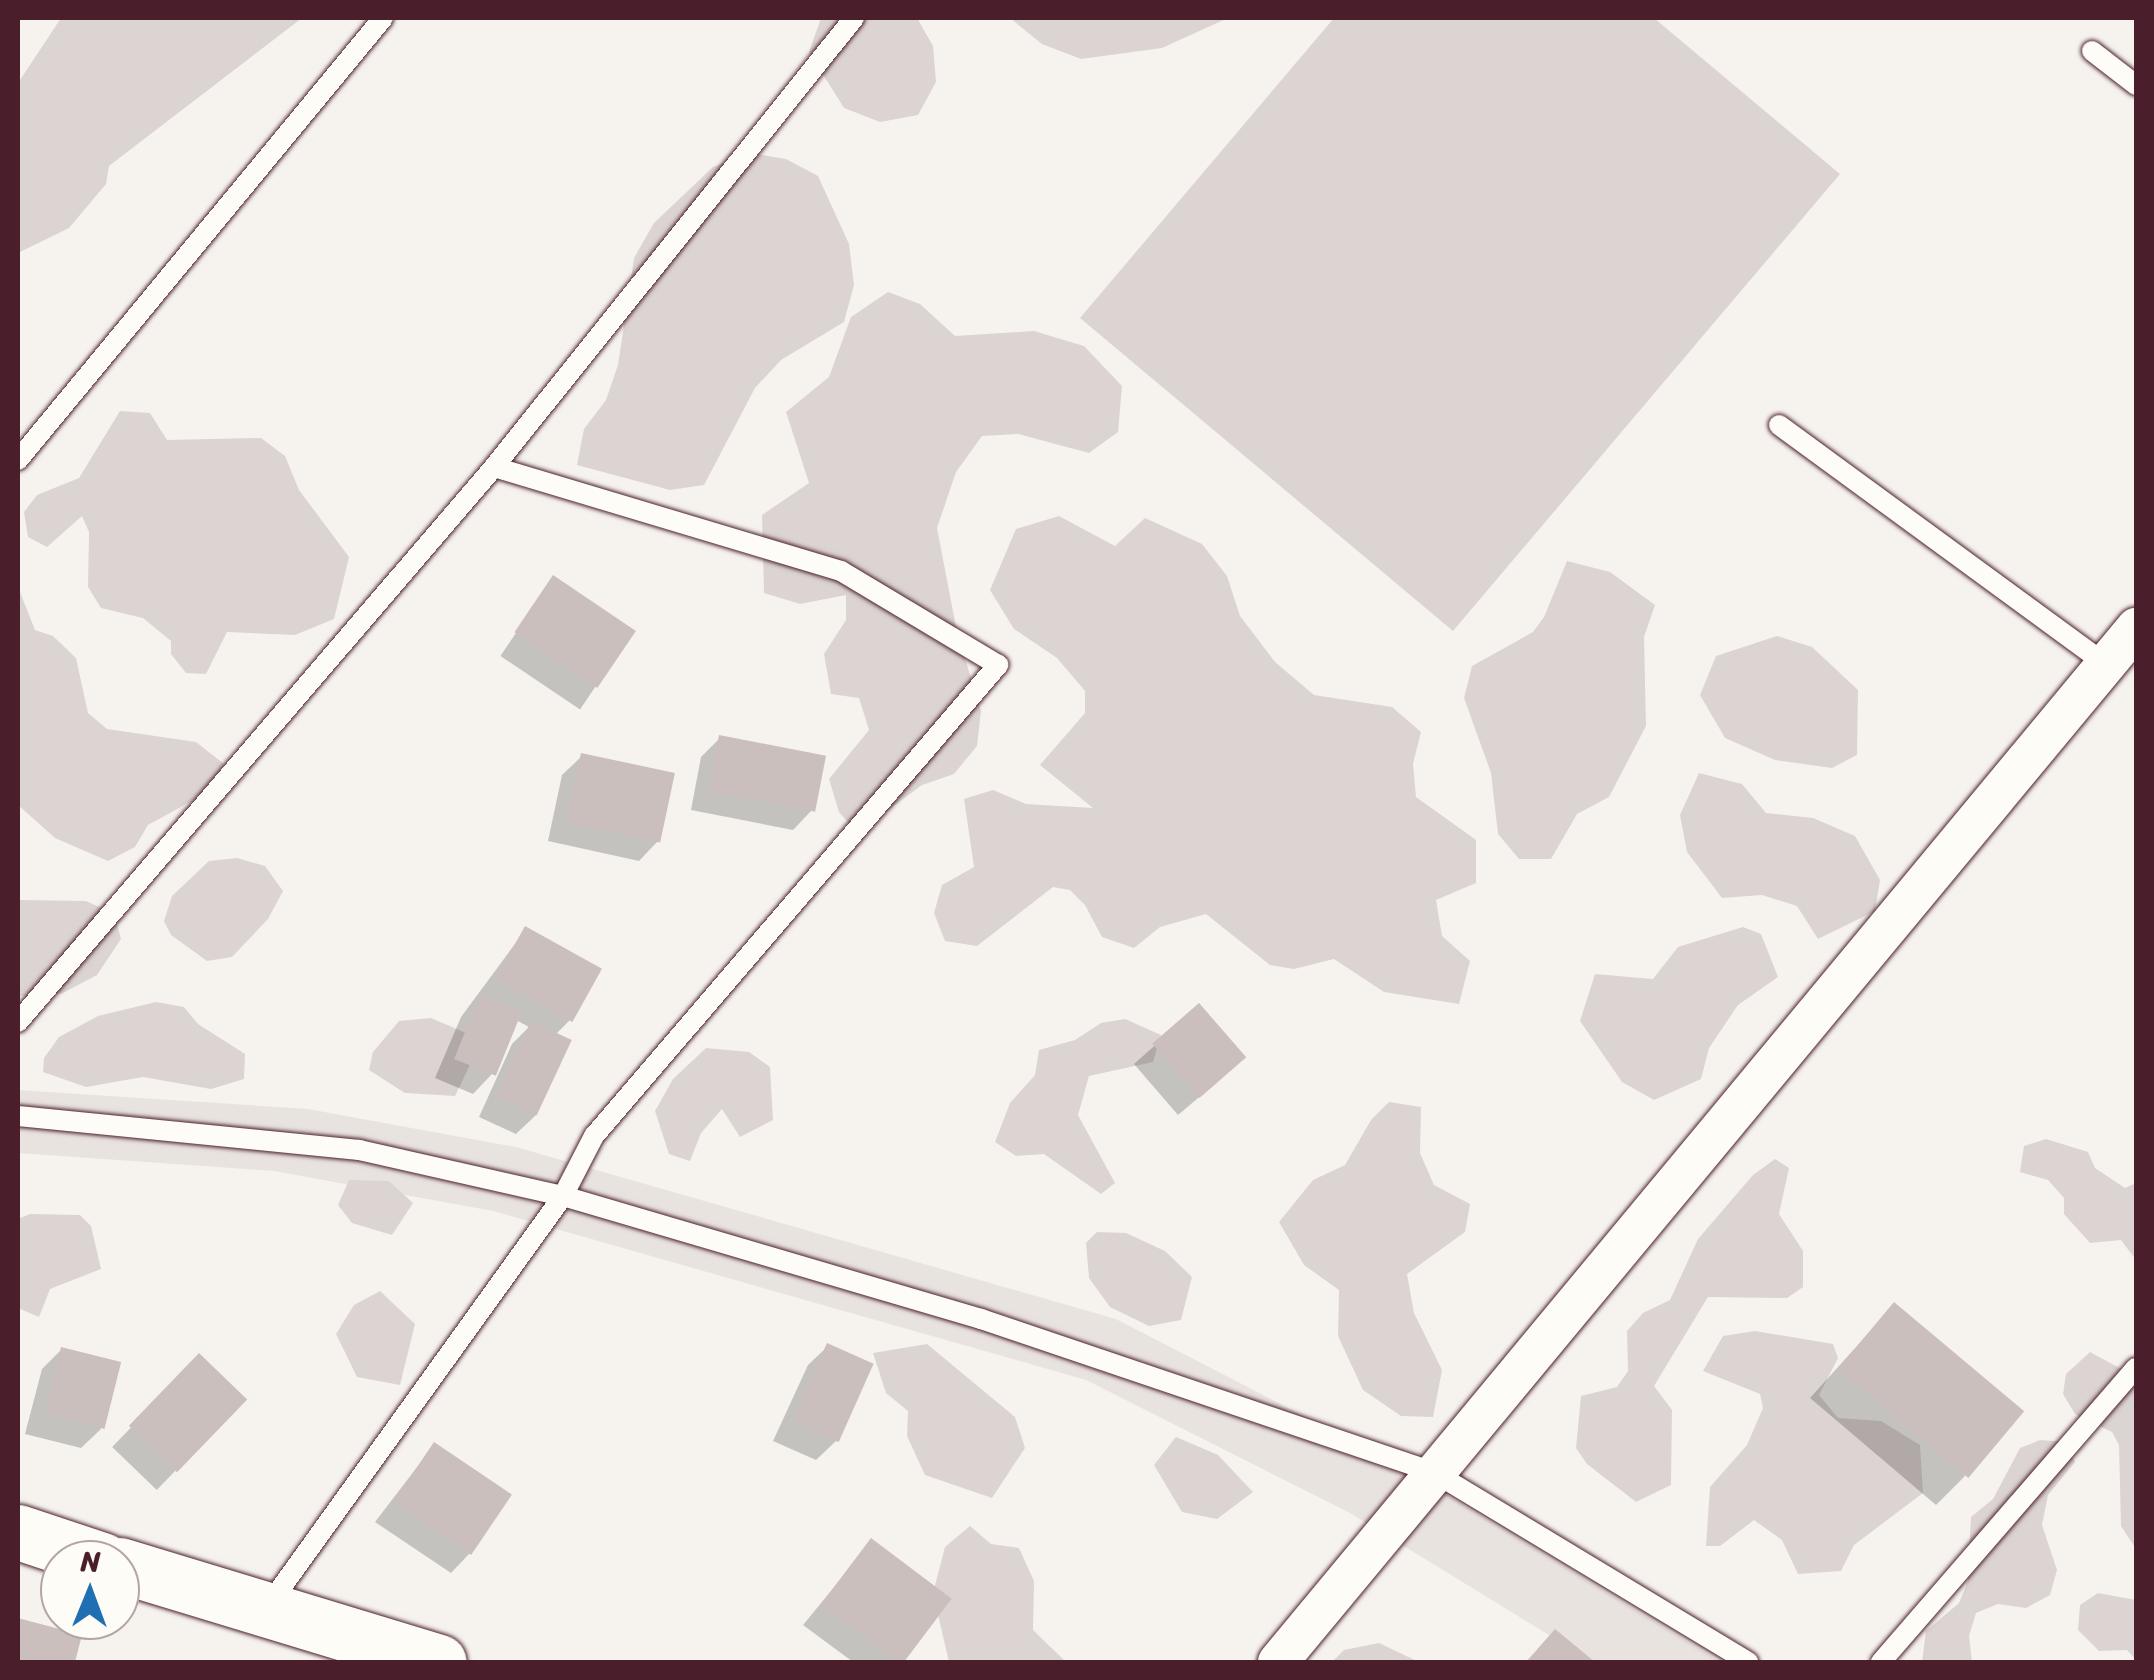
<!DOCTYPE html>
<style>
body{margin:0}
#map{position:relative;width:2154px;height:1680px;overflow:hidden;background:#f6f3ef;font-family:Sriracha,sans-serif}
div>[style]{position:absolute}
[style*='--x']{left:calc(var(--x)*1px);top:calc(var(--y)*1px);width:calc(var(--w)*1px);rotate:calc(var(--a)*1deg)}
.built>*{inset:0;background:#e9e3e0}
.green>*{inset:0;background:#dcd4d2}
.shadow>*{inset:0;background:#0003;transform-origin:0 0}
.building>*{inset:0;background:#cbbfbe;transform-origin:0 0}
.roads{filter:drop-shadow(0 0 2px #4a1f2b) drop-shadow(0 0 2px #4a1f2b)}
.lane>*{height:20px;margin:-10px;padding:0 10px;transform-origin:10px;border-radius:10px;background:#fdfcf7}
.street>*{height:40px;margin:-20px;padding:0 20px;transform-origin:20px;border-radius:20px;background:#fdfcf7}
.secondary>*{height:55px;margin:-27.5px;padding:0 27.5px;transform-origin:27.5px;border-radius:27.5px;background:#fdfcf7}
span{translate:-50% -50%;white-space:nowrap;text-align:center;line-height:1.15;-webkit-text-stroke:8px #fdfcf7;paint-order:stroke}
.frame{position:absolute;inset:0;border:20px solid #4a1f2b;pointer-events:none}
.north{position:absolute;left:40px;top:1540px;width:100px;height:100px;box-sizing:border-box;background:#fdfcf7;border:2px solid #b5a4a5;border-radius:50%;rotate:1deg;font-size:28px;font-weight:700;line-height:40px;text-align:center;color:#4a1f2b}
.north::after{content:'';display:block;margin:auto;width:35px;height:45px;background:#1f6fb2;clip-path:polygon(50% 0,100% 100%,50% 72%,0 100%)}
</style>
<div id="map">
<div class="built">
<div style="clip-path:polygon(18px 1090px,308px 1109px,516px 1147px,1116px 1319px,1385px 1458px,1721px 1662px,1593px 1662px,1350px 1513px,1086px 1380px,493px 1211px,274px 1171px,18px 1153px)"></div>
</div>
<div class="green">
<div style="clip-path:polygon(61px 18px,302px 18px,109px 166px,106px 184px,69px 228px,18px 253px,18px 83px)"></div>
<div style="clip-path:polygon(821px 18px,917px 18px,933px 46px,936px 82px,918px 115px,880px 122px,844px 108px,809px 52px)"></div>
<div style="clip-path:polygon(1010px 18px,1228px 18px,1162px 48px,1081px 59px,1042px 44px)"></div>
<div style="clip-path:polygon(1334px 18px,1654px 18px,1840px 174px,1453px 631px,1080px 318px)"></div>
<div style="clip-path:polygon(749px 153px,786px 159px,818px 176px,849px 244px,854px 285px,844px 322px,781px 360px,755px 388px,704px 485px,670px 490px,577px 465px,584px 429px,606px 400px,618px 365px,634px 258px,654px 223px,713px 167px)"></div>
<div style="clip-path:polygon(888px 292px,920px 304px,955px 336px,1034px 331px,1084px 346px,1122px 386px,1118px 432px,1089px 453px,1018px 434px,982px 436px,956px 472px,937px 528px,957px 632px,981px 711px,977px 746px,954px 774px,922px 785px,857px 833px,839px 812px,829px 779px,869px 730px,859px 698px,831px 694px,824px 654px,846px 620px,846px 595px,800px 604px,764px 593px,762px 515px,809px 483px,786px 412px,829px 377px,851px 317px)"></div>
<div style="clip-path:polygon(120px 411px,150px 413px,167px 440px,261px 438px,285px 456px,299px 490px,349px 557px,334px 619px,295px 635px,227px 632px,206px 674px,186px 673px,171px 654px,171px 641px,143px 618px,101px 608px,88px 587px,89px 532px,82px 516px,47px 547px,28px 537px,24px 512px,37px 495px,79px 478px)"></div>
<div style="clip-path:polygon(1059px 516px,1115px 546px,1145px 518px,1202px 544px,1227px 576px,1240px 616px,1275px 662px,1314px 695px,1392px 707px,1421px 732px,1413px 764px,1416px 797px,1476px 840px,1476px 883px,1436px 900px,1442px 936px,1470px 961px,1459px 1004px,1384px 992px,1334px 959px,1294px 969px,1270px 965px,1206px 914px,1160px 927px,1134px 948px,1102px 937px,1085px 905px,1070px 890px,1053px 887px,977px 946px,945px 941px,934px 913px,942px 885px,974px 867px,964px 799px,993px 790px,1026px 804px,1093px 808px,1040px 765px,1085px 713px,1085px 691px,1057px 658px,1014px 629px,990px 590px,1016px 529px)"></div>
<div style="clip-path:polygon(1567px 561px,1610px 572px,1655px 605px,1644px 637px,1646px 726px,1609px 797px,1577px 814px,1551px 859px,1519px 859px,1498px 834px,1491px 773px,1464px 698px,1472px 666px,1533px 632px,1544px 617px)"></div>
<div style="clip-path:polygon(18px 587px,35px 630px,53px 636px,76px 658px,88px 713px,107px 729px,196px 742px,224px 764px,210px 791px,148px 825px,135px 847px,108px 861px,55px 838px,18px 805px)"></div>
<div style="clip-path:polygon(1777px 636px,1812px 647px,1858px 690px,1857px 755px,1832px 768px,1775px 760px,1725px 738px,1700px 695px,1716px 656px)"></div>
<div style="clip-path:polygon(1699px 773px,1742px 784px,1766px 813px,1813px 818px,1855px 836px,1880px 880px,1875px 911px,1818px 939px,1797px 906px,1762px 895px,1722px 898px,1687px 852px,1680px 815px)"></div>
<div style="clip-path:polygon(237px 858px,265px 866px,283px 891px,268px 919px,232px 957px,207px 961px,171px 935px,164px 921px,172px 896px,209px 861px)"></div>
<div style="clip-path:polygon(18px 900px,86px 901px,114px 914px,121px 939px,97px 975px,61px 994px,18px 996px)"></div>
<div style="clip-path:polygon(1743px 927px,1761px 934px,1778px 977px,1738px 1005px,1709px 1048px,1701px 1079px,1654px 1100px,1622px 1082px,1580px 1021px,1595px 974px,1653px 979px,1678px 947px)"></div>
<div style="clip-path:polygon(156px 1002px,184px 1007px,198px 1024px,245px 1054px,244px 1079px,211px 1089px,143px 1077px,86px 1087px,43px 1072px,44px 1058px,59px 1037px,98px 1016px)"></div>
<div style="clip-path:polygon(431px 1018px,466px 1033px,470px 1065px,455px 1096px,405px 1093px,369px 1070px,373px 1052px,399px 1021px)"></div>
<div style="clip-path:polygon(1125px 1019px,1161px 1035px,1153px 1062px,1089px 1076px,1078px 1115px,1115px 1183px,1101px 1194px,1044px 1154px,1016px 1156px,995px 1142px,1010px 1103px,1035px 1075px,1039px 1050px,1075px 1040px,1101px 1023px)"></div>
<div style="clip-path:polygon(706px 1048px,749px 1052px,770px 1067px,773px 1120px,740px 1137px,722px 1109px,701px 1133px,690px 1161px,669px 1154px,655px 1111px,673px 1079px)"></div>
<div style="clip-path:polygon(1389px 1102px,1421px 1107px,1420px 1153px,1434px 1185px,1470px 1204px,1465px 1232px,1407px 1274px,1414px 1313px,1442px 1370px,1433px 1417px,1401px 1416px,1363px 1390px,1338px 1336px,1339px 1290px,1304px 1265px,1279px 1222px,1313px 1180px,1345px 1165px,1371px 1120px)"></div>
<div style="clip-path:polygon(2046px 1139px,2088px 1152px,2095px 1168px,2125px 1188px,2136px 1183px,2136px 1260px,2121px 1240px,2090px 1243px,2064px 1214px,2064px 1198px,2048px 1180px,2020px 1172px,2024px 1146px)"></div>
<div style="clip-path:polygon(1775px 1159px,1789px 1168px,1779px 1214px,1803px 1251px,1803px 1287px,1787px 1298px,1708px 1297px,1654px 1386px,1672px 1410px,1671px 1485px,1636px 1502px,1587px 1464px,1576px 1448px,1581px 1396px,1617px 1387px,1628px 1371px,1627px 1331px,1643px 1313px,1670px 1300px,1698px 1239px,1753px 1175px)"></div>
<div style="clip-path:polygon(349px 1180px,389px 1181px,413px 1203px,392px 1235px,352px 1223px,338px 1205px)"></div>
<div style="clip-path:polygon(30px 1214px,80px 1215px,91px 1226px,101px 1269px,50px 1289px,39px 1317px,18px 1308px,18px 1219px)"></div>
<div style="clip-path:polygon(1097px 1232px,1126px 1233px,1165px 1251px,1192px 1277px,1181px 1320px,1149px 1326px,1110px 1307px,1089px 1278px,1086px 1243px)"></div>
<div style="clip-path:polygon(380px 1291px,415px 1324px,400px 1385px,357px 1377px,336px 1334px,354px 1305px)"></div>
<div style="clip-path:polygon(1755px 1331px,1833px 1344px,1838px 1358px,1819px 1395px,1838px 1418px,1881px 1421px,1920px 1445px,1923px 1493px,1854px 1545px,1841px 1571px,1798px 1574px,1782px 1540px,1754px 1520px,1720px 1546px,1706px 1546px,1710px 1487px,1747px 1445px,1763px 1408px,1760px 1394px,1703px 1371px,1723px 1336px)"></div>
<div style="clip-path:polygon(927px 1344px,1015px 1417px,1025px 1448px,992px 1498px,925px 1475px,907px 1436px,908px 1411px,886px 1393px,873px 1353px)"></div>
<div style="clip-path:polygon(2090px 1352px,2136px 1377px,2136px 1549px,2121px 1526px,2119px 1445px,2112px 1432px,2075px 1414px,2063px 1394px,2066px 1374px)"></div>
<div style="clip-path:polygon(1176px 1437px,1218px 1455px,1253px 1492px,1217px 1519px,1182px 1512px,1154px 1465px)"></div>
<div style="clip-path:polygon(2040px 1440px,2065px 1442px,2075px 1462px,2048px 1495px,2042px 1525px,2057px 1570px,2050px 1595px,2026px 1608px,1998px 1604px,1976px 1613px,1969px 1636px,1972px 1662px,1922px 1662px,1926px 1631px,1959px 1603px,1968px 1581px,1971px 1517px,1993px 1499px,2020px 1448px)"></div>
<div style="clip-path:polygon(970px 1526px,991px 1544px,1019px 1548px,1034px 1581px,1033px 1630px,1066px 1662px,949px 1662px,933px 1593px,945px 1547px)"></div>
<div style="clip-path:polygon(2098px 1593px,2136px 1600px,2136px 1660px,2127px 1650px,2099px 1651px,2078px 1630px,2080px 1605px)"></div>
<div style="clip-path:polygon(1379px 1643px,1419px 1662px,1332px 1662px,1344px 1650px)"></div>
</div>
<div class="shadow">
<div style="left:553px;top:578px;width:96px;height:94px;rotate:34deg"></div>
<div style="clip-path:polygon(720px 738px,812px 810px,793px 830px,691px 810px,701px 757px)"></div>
<div style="clip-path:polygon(582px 756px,658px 841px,639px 861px,548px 841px,562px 775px)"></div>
<div style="clip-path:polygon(526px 929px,571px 1019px,555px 1035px,536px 1115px,516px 1134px,479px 1117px,512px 1044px,529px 1027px,516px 1020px,492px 1074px,473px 1094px,435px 1078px,461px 1017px)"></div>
<div style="clip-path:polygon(1199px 1006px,1223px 1077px,1178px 1115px,1134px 1064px)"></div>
<div style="clip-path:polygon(1894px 1305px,1965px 1476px,1936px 1505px,1810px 1398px)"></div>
<div style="clip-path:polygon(828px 1346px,836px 1441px,816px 1460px,773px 1441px,808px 1365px)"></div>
<div style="clip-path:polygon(61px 1350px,101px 1429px,81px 1448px,25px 1434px,42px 1369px)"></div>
<div style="left:199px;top:1357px;width:62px;height:125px;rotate:44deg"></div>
<div style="clip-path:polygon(434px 1445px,470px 1553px,451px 1573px,375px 1522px)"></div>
<div style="clip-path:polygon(872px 1541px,948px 1599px,900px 1662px,853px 1662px,803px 1625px)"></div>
</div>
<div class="building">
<div style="left:553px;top:575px;width:100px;height:69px;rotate:34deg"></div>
<div style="left:719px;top:735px;width:109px;height:57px;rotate:11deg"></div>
<div style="left:581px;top:753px;width:96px;height:71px;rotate:12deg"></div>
<div style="left:525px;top:926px;width:88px;height:61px;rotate:29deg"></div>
<div style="left:480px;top:995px;width:45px;height:69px;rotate:22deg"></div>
<div style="left:1199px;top:1003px;width:72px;height:62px;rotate:49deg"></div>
<div style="left:531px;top:1021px;width:45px;height:83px;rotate:25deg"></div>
<div style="left:1894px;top:1302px;width:170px;height:87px;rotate:40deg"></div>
<div style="left:827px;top:1343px;width:51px;height:86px;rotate:24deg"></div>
<div style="left:61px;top:1347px;width:62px;height:69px;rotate:14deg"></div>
<div style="left:199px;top:1353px;width:67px;height:101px;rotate:44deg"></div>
<div style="left:434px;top:1442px;width:94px;height:73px;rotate:34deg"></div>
<div style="left:871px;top:1538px;width:101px;height:83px;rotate:37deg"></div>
<div style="clip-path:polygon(18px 1618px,82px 1635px,75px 1662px,18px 1662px)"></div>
<div style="clip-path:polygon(1555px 1629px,1595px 1662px,1526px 1662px)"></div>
</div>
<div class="roads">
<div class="lane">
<div style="--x:2092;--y:51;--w:56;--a:37.7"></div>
<div style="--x:1779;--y:425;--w:405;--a:36.2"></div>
<div style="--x:18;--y:460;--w:573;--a:-50.45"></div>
<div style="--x:18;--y:1022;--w:731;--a:-49.38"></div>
<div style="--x:494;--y:467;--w:576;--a:-51.28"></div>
<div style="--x:18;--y:1116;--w:343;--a:5.7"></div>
<div style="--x:359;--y:1150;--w:209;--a:12.7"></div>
<div style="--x:563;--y:1196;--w:436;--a:16.4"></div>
<div style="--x:981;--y:1319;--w:479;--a:18.7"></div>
<div style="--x:1435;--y:1473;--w:366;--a:31.1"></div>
<div style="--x:268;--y:1606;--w:505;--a:-54.26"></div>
<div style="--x:563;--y:1196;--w:68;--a:-62.7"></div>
<div style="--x:594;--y:1136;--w:621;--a:-49.38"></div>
<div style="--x:998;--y:665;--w:183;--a:-149.1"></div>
<div style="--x:841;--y:571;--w:362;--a:-163.3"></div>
<div style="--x:1881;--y:1662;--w:389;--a:-49.1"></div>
</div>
<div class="street">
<div style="--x:1278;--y:1662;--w:1344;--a:-50.31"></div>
</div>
<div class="secondary">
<div style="--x:18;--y:1532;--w:89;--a:18.4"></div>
<div style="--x:120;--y:1565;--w:333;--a:16.9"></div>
</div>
</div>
<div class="frame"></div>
<div class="north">N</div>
</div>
